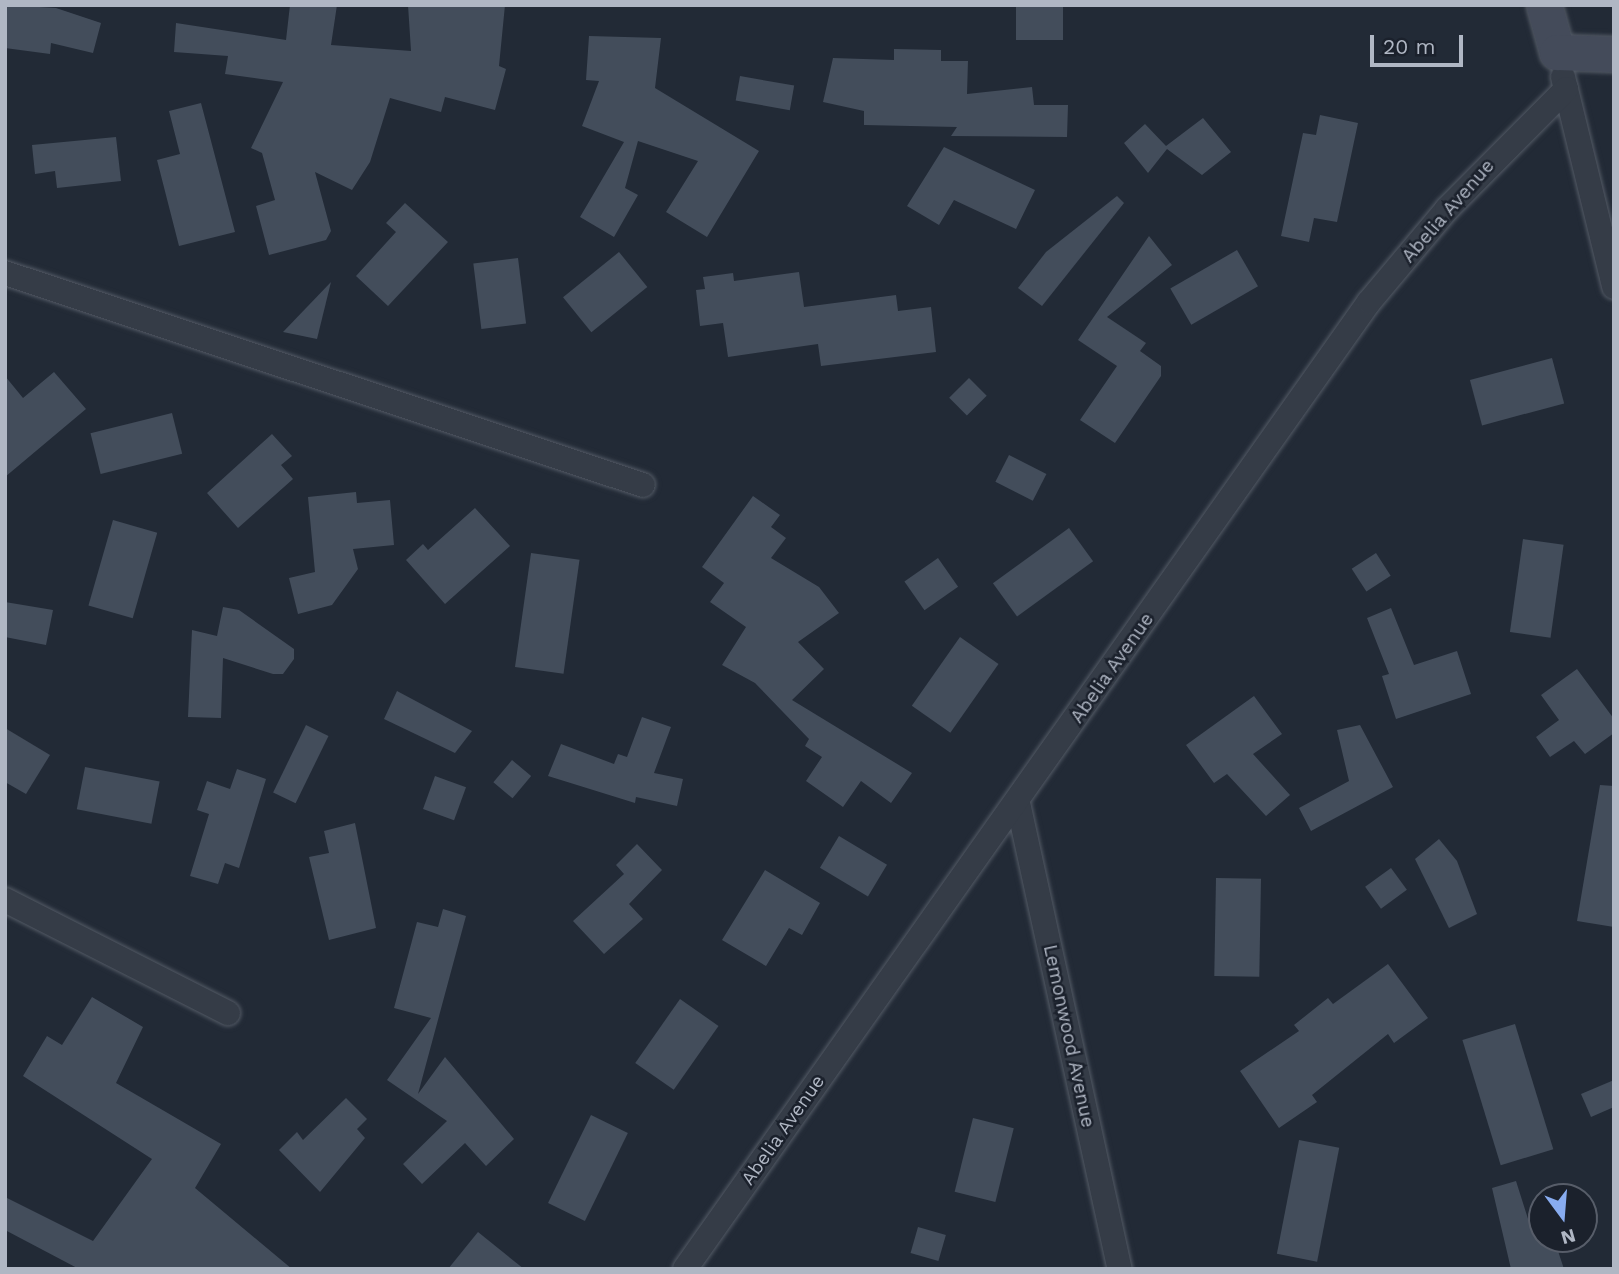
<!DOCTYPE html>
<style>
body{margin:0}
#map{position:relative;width:1619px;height:1274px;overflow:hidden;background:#222a36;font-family:"Work Sans",sans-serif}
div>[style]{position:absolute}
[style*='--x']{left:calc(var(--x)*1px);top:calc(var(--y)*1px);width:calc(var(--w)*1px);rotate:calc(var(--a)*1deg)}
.building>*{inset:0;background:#434d5b;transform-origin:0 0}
.roads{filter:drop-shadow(0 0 2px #535a65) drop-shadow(0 0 2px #535a65)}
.street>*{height:24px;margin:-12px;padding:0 12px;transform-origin:12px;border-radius:12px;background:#353c47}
.secondary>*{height:35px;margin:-17.5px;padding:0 17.5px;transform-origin:17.5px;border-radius:17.5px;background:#444b5a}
span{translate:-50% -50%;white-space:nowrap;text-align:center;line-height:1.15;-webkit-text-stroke:5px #1b212c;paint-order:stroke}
.street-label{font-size:19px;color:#b0b7c4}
.frame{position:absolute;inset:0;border:7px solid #b0b7c4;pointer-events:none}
.north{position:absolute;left:1528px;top:1183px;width:70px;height:70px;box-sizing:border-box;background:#1b212c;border:2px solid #575d69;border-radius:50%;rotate:164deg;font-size:19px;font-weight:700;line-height:28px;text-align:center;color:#b0b7c4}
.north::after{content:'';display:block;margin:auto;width:24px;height:32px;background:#88acf0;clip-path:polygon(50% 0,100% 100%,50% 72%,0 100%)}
.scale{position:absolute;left:1370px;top:35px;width:93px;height:32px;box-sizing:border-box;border:4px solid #b0b7c4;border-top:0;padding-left:9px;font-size:21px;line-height:24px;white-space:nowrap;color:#b0b7c4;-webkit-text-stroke:5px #1b212c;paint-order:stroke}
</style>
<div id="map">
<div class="building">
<div style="clip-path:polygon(5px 5px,56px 8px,101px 23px,93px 53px,51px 43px,50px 54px,5px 48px)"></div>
<div style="clip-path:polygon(290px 5px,337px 5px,331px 45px,411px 51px,408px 5px,505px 5px,499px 66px,506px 69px,495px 110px,445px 97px,441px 112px,390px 98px,370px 162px,352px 190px,315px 172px,331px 231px,326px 240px,269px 255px,256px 206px,275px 200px,262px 153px,251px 148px,283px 82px,225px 74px,228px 56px,174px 52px,176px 23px,286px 40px)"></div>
<div style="left:1016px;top:5px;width:47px;height:35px"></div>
<div style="clip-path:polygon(589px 36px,661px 38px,655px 88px,759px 151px,707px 237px,666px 212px,698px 161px,638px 141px,625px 188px,638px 195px,614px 237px,580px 217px,624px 142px,582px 126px,599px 81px,586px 80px)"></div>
<div style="clip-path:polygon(894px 49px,941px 50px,941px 61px,968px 61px,967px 94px,1032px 87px,1034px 105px,1068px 105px,1067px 137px,951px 136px,957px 127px,864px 125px,864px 111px,823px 102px,833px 58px,894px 60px)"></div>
<div style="left:740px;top:76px;width:55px;height:25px;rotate:10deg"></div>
<div style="clip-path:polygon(201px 103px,235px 232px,179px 246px,157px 160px,180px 154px,169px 111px)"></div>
<div style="clip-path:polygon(1320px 115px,1358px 123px,1337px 222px,1314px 218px,1309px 242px,1281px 236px,1303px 133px,1316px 135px)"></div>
<div style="clip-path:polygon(1203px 118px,1231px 152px,1202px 175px,1167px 149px,1148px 173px,1124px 143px,1145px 124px,1166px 146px)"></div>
<div style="clip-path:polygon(116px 137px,121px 181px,57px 188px,55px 171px,35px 174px,32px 145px)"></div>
<div style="clip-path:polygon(944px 147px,1035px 190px,1016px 229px,954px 200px,939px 225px,907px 206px)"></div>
<div style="clip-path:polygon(1117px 196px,1124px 203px,1042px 306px,1018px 288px,1046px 252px)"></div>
<div style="clip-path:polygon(405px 203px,448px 242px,388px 306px,356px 276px,396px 232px,386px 223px)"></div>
<div style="clip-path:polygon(1149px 236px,1172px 265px,1107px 317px,1146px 343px,1140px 351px,1161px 366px,1161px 376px,1115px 443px,1080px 420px,1117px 366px,1078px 340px)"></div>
<div style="left:1237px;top:250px;width:42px;height:77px;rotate:60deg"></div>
<div style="left:619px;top:252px;width:45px;height:72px;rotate:51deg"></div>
<div style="left:518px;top:258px;width:66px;height:45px;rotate:83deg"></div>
<div style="clip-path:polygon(799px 272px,804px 307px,896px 295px,898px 311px,931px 307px,936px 352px,821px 366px,818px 344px,728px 357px,723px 323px,700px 326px,696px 290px,705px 289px,703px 277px,733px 273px,734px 281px)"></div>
<div style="clip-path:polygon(331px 282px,317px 339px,283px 332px)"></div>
<div style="left:1552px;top:358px;width:47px;height:85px;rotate:75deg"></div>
<div style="clip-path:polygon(54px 372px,86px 409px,5px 477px,5px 376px,23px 398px)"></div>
<div style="left:969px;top:378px;width:25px;height:28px;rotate:45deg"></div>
<div style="left:172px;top:413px;width:42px;height:84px;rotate:76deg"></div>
<div style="clip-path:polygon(272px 434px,292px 456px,281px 465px,293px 479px,238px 528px,207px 493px)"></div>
<div style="left:1009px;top:455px;width:42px;height:30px;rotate:27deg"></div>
<div style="clip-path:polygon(356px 492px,357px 503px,390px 500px,394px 545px,353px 549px,358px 569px,332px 605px,298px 614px,289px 578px,315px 572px,308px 497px)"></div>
<div style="clip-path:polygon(753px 496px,780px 515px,771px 527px,786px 538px,771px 558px,819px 587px,839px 613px,798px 642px,824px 669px,792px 700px,912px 773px,891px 803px,861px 781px,843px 807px,806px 781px,822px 757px,805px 746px,809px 739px,755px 683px,722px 665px,746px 627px,710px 602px,724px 583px,702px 567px)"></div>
<div style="clip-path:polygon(475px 508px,510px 546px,445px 604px,406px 560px,423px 544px,428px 550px)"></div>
<div style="left:113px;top:520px;width:46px;height:89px;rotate:16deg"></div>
<div style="left:1069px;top:528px;width:41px;height:94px;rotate:54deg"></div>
<div style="left:1523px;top:539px;width:41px;height:94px;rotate:8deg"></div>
<div style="left:531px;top:553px;width:49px;height:115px;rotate:8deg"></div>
<div style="left:1376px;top:553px;width:27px;height:29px;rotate:57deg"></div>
<div style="left:938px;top:558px;width:35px;height:41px;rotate:55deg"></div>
<div style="clip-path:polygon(5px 602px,53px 610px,46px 645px,5px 637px)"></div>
<div style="clip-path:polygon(223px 607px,239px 610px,294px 649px,294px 659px,283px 674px,273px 674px,223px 658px,221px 718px,188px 717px,192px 630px,217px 636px)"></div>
<div style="clip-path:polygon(1391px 608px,1414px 665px,1457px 651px,1471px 694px,1396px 719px,1382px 676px,1389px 674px,1367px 618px)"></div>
<div style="left:960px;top:637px;width:47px;height:84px;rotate:35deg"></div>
<div style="clip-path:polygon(1577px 669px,1614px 719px,1614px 733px,1585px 754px,1574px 741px,1550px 757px,1536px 737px,1559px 720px,1541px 695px)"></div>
<div style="clip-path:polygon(397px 691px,472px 731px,455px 753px,384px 719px)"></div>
<div style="clip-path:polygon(1254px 696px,1282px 734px,1253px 754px,1290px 795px,1266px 816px,1227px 774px,1214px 783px,1186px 745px)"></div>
<div style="clip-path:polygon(642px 717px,671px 727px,654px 773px,683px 779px,677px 806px,636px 797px,635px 803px,548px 776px,561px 744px,614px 764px,618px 754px,627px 757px)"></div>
<div style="left:306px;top:725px;width:25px;height:75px;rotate:26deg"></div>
<div style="clip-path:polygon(1360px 725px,1393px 787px,1311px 831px,1299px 808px,1349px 781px,1337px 730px)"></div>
<div style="clip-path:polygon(5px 728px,50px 755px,26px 794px,5px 782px)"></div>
<div style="left:512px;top:760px;width:25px;height:29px;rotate:40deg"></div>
<div style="left:85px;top:767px;width:76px;height:43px;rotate:11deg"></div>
<div style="clip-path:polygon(237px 769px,266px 779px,239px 868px,225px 863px,218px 884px,190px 876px,209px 814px,197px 810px,207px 781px,230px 789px)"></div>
<div style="left:435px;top:776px;width:33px;height:35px;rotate:20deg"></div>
<div style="clip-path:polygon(1600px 785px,1614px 786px,1614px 927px,1577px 921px)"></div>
<div style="clip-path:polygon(355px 823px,376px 928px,329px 940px,309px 857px,329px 853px,324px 831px)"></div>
<div style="left:839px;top:836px;width:56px;height:37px;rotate:31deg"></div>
<div style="clip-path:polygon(1439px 839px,1457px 861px,1477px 914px,1449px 928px,1415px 859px)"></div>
<div style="clip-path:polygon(637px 844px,662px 870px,629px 904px,643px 919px,604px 954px,573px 921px,624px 874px,616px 865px)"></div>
<div style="left:1391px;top:868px;width:27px;height:32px;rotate:54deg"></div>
<div style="clip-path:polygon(765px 870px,820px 903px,802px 935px,789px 928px,766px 966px,722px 940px)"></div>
<div style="left:1216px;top:878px;width:45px;height:98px;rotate:1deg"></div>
<div style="clip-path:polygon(443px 909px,466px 916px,418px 1094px,445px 1057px,514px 1139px,486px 1166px,465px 1143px,422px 1184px,403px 1164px,447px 1121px,387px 1080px,431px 1018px,394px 1008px,417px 922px,438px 927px)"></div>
<div style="clip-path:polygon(1388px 964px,1428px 1018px,1394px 1043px,1388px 1034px,1312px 1095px,1317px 1102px,1279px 1128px,1240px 1071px,1299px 1031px,1294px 1025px,1328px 998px,1333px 1004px)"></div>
<div style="clip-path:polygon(92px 997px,143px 1027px,116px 1083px,221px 1144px,195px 1188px,292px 1269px,79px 1269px,5px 1230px,5px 1197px,93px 1241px,152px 1159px,23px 1076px,47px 1036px,62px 1045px)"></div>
<div style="left:680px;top:999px;width:47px;height:78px;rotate:35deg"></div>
<div style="left:1515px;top:1024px;width:131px;height:55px;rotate:73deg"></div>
<div style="clip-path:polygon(1614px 1080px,1614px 1107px,1591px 1117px,1581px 1094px)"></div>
<div style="clip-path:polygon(346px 1098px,367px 1119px,357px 1129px,365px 1138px,320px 1192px,279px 1150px,297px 1132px,303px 1140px)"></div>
<div style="left:591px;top:1115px;width:41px;height:98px;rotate:26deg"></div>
<div style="left:973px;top:1118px;width:42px;height:76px;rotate:14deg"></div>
<div style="left:1299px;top:1140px;width:41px;height:116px;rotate:11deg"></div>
<div style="clip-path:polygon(1516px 1181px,1529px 1222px,1542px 1217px,1542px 1239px,1554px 1239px,1564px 1269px,1511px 1269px,1492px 1188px)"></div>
<div style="left:918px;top:1227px;width:29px;height:27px;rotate:16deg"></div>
<div style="clip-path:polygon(478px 1232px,524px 1269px,448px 1269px)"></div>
</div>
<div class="roads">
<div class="street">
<div style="--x:1563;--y:77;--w:216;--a:76.3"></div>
<div style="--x:5;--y:273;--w:672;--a:18.38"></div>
<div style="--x:1018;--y:803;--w:477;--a:77.7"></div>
<div style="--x:5;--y:900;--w:250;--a:26.9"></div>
<div style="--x:685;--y:1269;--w:1184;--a:-54.73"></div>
<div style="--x:1369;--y:302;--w:121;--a:-50"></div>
<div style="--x:1447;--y:209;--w:169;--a:-45.2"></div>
</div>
<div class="secondary">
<div style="--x:1544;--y:5;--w:49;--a:74.5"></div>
<div style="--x:1557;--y:52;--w:57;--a:2"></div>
</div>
</div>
<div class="street-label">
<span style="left:1448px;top:211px;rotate:-49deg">Abelia Avenue</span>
<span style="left:1112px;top:668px;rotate:-55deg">Abelia Avenue</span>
<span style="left:1069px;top:1036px;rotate:78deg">Lemonwood Avenue</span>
<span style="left:783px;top:1130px;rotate:-55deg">Abelia Avenue</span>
</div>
<div class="frame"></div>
<div class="north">N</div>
<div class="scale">20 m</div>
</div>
